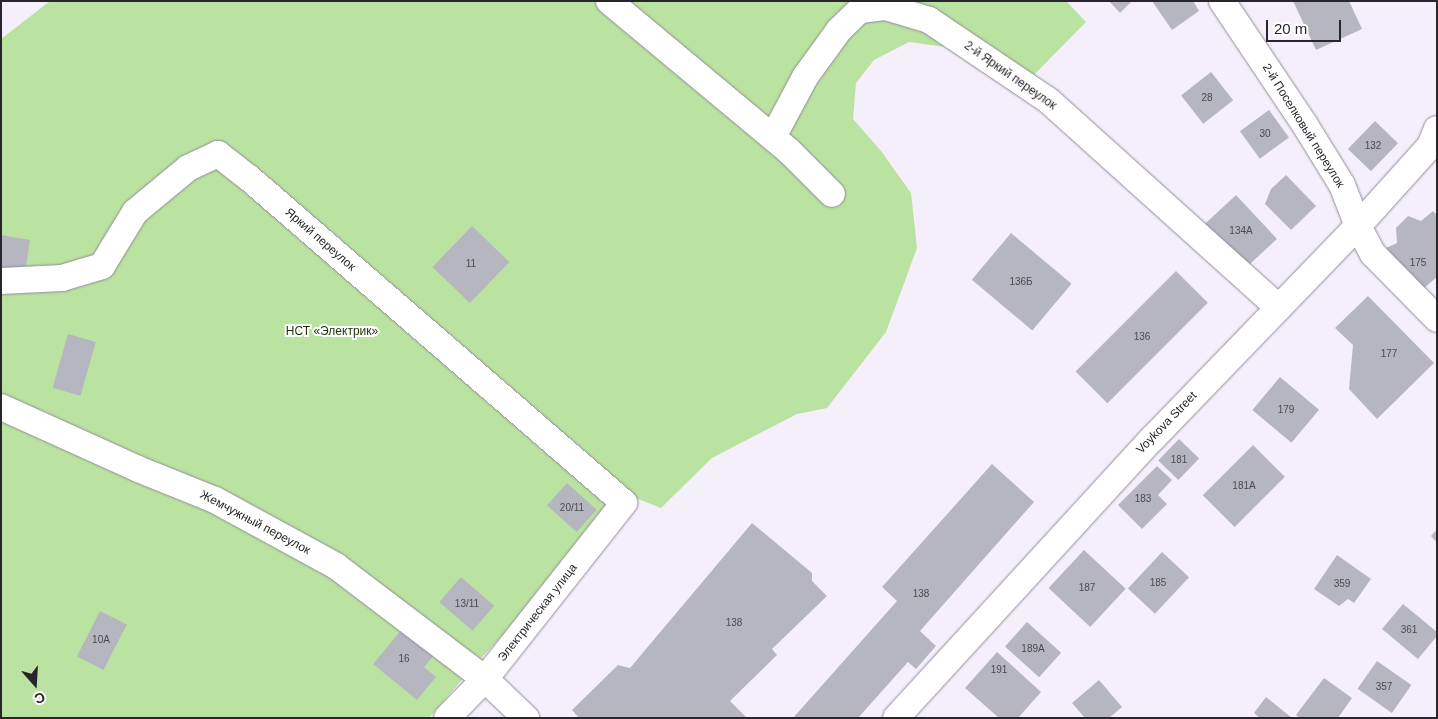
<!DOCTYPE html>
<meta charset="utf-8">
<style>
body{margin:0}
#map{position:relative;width:1438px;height:719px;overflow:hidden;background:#f4effb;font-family:Helvetica,sans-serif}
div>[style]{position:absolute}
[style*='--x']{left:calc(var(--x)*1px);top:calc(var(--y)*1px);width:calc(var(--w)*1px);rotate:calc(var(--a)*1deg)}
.green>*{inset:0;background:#bae2a0}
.building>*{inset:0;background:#b6b6c1;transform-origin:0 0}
.roads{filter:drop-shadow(0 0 1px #918d98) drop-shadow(0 0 1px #918d98)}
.minor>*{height:26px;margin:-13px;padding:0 13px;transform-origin:13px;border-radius:13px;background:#fff}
span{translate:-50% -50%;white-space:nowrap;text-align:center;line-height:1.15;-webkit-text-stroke:4px #fff;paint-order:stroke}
.number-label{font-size:10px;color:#4c4a50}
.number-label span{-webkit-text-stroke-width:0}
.street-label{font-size:12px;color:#28262a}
.park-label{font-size:12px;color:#1a3303}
.frame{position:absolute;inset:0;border:2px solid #28262a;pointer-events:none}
.north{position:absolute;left:10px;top:659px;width:50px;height:50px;-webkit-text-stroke:4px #fff;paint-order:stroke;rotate:161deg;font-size:14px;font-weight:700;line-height:20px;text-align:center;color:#28262a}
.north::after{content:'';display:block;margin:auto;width:18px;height:22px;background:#28262a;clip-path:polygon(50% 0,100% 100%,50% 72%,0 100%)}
.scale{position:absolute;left:1266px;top:20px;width:75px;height:22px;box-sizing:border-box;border:2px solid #28262a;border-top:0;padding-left:6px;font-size:15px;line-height:18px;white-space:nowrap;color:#28262a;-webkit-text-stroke:4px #fff;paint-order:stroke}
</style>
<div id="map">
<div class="green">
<div style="clip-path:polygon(50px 1px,1066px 1px,1086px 22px,1015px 94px,945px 47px,909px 42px,874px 60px,856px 83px,853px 119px,881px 151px,911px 193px,917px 248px,886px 332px,827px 408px,797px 414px,712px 458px,661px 508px,633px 497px,471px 669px,429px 718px,1px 718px,1px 39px)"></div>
</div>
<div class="building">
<div style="clip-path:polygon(1109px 1px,1132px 1px,1120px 13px)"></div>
<div style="clip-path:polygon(1152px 1px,1193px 1px,1199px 11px,1172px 30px)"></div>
<div style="clip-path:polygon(1293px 1px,1349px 1px,1362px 29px,1316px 50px)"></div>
<div style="left:1211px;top:72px;width:36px;height:38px;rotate:52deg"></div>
<div style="left:1269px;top:110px;width:34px;height:36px;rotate:54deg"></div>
<div style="left:1375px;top:121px;width:32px;height:39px;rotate:44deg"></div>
<div style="clip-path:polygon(1286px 175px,1316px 206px,1291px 230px,1265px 204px,1271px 189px)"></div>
<div style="left:1236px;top:195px;width:60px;height:43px;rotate:47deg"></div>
<div style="clip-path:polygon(1433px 211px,1437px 215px,1437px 277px,1423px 289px,1386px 248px,1397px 243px,1396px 228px,1408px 216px,1421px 221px)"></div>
<div style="left:472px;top:226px;width:52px;height:57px;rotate:44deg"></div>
<div style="left:1011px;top:233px;width:79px;height:61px;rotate:40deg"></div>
<div style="clip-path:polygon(1px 235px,30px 240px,24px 279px,1px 275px)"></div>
<div style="left:1176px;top:271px;width:45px;height:142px;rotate:45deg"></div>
<div style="clip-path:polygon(1368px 296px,1434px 363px,1377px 419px,1349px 389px,1353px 345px,1335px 328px)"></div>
<div style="left:68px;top:334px;width:29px;height:56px;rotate:16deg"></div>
<div style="left:1280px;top:377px;width:51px;height:43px;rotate:40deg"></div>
<div style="left:1179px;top:439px;width:28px;height:30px;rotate:44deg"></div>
<div style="left:1253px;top:445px;width:45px;height:71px;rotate:45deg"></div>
<div style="clip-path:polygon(992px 464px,1034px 502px,920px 631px,936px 646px,916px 669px,908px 662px,858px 718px,793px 718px,897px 601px,882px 587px)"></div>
<div style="clip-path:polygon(1157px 466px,1172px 480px,1158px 495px,1167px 504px,1142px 529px,1118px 505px)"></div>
<div style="left:567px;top:483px;width:40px;height:30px;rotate:42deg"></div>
<div style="clip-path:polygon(752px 523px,812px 573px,812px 581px,827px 596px,772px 649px,777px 655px,730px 701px,747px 718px,579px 718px,572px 710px,618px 665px,630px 668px)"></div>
<div style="clip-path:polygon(1437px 529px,1437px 543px,1431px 536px)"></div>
<div style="left:1084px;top:550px;width:57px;height:52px;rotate:43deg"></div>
<div style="left:1162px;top:552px;width:37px;height:50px;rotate:43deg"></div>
<div style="clip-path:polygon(1337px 555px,1371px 579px,1354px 603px,1348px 599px,1339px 606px,1314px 589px)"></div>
<div style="left:461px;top:577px;width:44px;height:33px;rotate:41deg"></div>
<div style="clip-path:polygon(1403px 604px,1437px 632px,1437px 636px,1418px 659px,1382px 629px)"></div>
<div style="left:100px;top:611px;width:30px;height:51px;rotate:27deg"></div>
<div style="left:1027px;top:622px;width:46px;height:33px;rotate:42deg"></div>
<div style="clip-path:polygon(403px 628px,435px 654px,424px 667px,436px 677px,417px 700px,373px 664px)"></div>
<div style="clip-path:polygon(997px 652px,1041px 692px,1018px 718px,999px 718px,965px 688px)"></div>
<div style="left:1377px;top:661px;width:42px;height:34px;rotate:35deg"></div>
<div style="clip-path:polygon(1324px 678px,1352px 698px,1338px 718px,1300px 718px,1296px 715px)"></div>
<div style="clip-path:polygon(1099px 680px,1122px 707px,1109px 718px,1085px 718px,1072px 703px)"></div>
<div style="clip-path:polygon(1266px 697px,1292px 718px,1260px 718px,1254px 713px)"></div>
</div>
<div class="roads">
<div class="minor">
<div style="--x:609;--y:1;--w:233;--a:39.8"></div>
<div style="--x:788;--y:150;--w:62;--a:45"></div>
<div style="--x:1222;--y:1;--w:149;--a:56.2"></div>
<div style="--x:1305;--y:125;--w:70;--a:58.3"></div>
<div style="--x:1342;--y:185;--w:44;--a:68.7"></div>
<div style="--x:1358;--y:226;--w:32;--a:62"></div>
<div style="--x:1373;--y:254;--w:91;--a:45.4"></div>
<div style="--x:773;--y:137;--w:68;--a:-61.9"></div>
<div style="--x:805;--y:77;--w:58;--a:-54.1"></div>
<div style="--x:839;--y:30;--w:29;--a:-44"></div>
<div style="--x:860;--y:10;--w:26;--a:-7"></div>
<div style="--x:886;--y:7;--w:45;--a:16.8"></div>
<div style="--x:929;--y:20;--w:145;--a:34"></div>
<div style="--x:1049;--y:101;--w:309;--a:42"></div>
<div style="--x:1;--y:281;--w:61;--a:-2.8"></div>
<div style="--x:62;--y:278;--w:42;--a:-16.7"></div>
<div style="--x:102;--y:266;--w:63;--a:-58.6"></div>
<div style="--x:135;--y:212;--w:69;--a:-39.7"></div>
<div style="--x:188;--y:168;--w:33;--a:-25"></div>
<div style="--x:218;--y:154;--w:39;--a:38"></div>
<div style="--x:249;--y:178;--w:496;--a:40.9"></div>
<div style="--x:624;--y:503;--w:224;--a:128.3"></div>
<div style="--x:485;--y:679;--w:54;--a:134.3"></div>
<div style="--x:1;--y:407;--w:150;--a:24.3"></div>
<div style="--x:138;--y:469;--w:83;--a:21.9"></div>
<div style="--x:215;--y:500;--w:138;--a:28.6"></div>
<div style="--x:336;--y:566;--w:187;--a:37.2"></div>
<div style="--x:485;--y:679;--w:57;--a:43.6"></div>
<div style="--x:896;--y:718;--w:379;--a:-47.5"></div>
<div style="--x:1152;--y:439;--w:296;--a:-46"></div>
<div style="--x:1358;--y:226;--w:108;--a:-48"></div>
<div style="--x:1430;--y:146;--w:18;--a:-68"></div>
</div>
</div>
<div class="number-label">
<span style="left:1207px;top:98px">28</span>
<span style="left:1265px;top:134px">30</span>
<span style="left:1373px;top:146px">132</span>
<span style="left:1241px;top:231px">134А</span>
<span style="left:1418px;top:263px">175</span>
<span style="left:471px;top:264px">11</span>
<span style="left:1021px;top:282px">136Б</span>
<span style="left:1142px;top:337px">136</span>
<span style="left:1389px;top:354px">177</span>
<span style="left:1286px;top:410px">179</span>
<span style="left:1179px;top:460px">181</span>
<span style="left:1244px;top:486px">181А</span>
<span style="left:1143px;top:499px">183</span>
<span style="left:572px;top:508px">20/11</span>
<span style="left:1158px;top:583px">185</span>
<span style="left:1342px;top:584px">359</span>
<span style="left:1087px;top:588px">187</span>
<span style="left:921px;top:594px">138</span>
<span style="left:467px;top:604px">13/11</span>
<span style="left:734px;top:623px">138</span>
<span style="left:1409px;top:630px">361</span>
<span style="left:101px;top:640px">10А</span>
<span style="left:1033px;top:649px">189А</span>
<span style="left:404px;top:659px">16</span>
<span style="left:999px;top:670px">191</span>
<span style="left:1384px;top:687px">357</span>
</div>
<div class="street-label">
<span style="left:1010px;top:76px;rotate:35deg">2-й Яркий переулок</span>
<span style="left:1303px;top:126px;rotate:58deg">2-й Поселковый переулок</span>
<span style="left:320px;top:240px;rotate:41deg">Яркий переулок</span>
<span style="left:1167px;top:423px;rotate:-46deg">Voykova Street</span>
<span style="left:255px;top:523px;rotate:28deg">Жемчужный переулок</span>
<span style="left:538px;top:613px;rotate:-52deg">Электрическая улица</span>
</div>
<div class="park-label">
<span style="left:332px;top:332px">НСТ «Электрик»</span>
</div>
<div class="frame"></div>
<div class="north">С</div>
<div class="scale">20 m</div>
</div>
